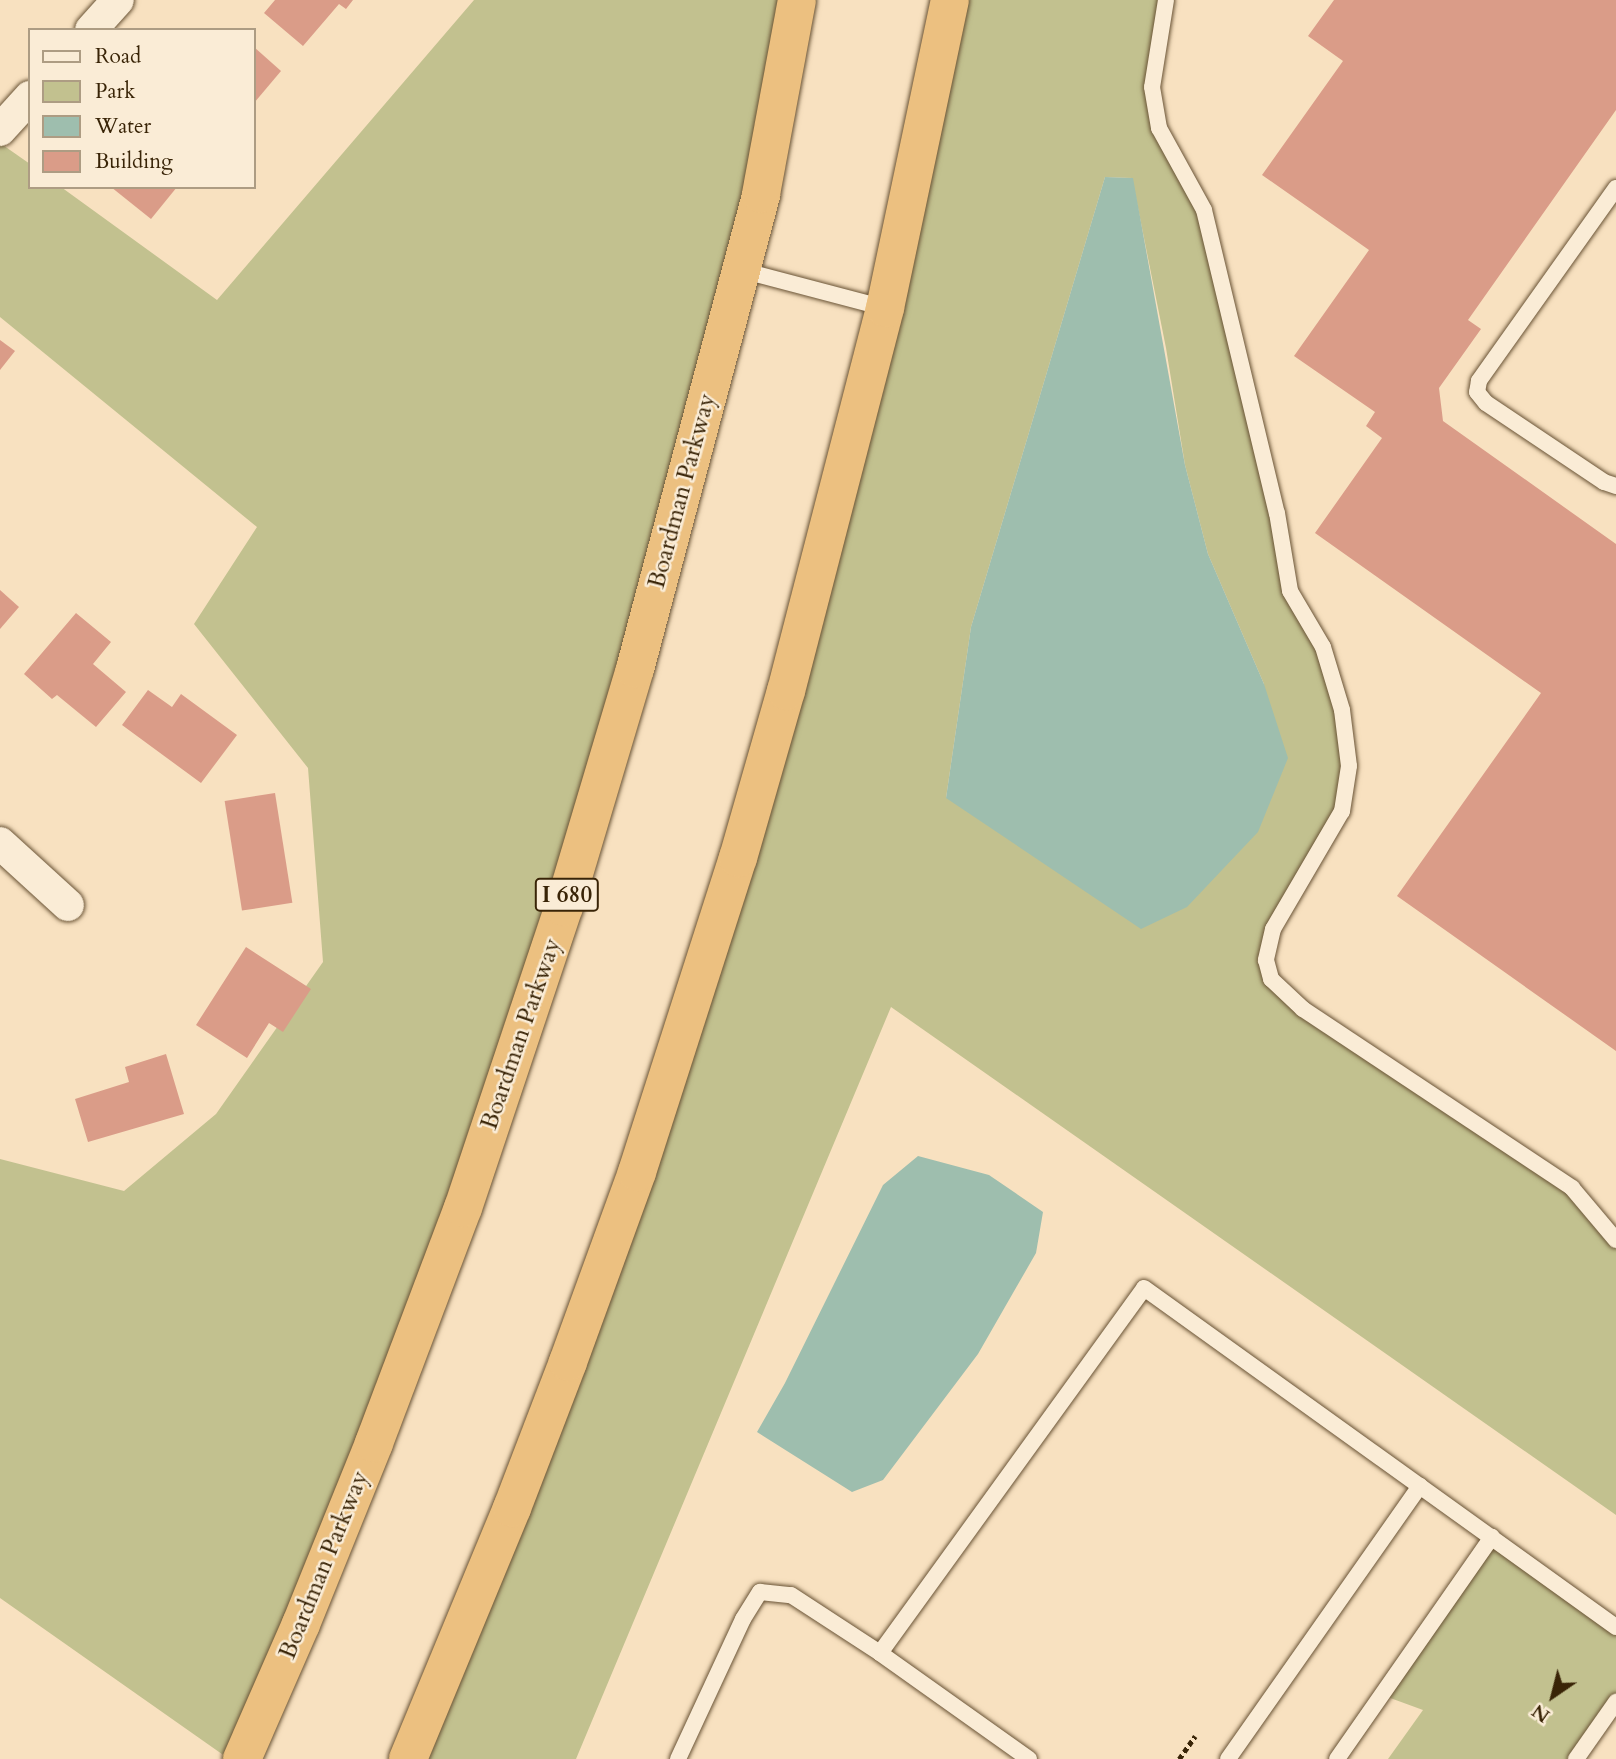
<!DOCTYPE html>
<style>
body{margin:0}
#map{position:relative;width:1616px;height:1759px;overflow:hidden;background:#f8e1c0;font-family:Cardo,serif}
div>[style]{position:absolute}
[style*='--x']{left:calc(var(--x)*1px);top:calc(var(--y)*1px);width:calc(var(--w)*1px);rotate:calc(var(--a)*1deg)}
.green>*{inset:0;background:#c2c18f}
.water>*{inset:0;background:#9ebeae}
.building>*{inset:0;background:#da9c88;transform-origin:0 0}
.path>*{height:4.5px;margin-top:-2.25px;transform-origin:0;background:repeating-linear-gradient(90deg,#392407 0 5px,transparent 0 8.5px)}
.roads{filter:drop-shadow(0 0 2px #695335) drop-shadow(0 0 2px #695335)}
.service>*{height:16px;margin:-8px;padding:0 8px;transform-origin:8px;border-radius:8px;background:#faecd6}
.minor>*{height:32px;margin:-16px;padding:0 16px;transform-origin:16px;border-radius:16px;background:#faecd6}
.motorway>*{height:38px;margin:-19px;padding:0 19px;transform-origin:19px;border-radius:19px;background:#ecc080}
span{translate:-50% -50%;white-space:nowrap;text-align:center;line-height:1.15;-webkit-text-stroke:5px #faecd6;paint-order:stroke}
.shield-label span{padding:2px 5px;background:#faecd6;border:2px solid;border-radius:5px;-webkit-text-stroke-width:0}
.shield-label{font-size:23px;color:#392407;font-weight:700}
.street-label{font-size:24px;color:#392407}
.legend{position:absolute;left:28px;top:28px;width:228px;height:161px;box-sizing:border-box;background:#faecd6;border:2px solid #ad9c83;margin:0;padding:9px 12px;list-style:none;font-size:21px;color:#392407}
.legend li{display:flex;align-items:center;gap:14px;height:35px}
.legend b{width:35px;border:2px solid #ad9c83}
.north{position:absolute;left:1518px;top:1661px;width:70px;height:70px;-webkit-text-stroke:5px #faecd6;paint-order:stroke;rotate:215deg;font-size:19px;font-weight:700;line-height:28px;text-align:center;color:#392407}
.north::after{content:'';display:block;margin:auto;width:24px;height:32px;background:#392407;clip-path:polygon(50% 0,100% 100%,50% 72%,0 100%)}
</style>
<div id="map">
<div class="green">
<div style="clip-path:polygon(474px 0,797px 0,761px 194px,463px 1208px,229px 1759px,0 1598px,0 1159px,124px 1191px,216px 1114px,323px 962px,308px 768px,194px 624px,257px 527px,0 317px,0 143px,30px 164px,30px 187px,61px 187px,217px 300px)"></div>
<div style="clip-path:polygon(evenodd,950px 0,1166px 0,1152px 87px,1159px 128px,1204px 210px,1290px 591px,1342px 710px,1342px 811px,1273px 929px,1271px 979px,1572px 1188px,1616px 1240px,1616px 1515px,891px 1007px,576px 1759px,408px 1759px,738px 858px,950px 0,1105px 177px,1132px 178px,1166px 348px,1185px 465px,1208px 554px,1264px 684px,946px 798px,971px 627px,1105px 177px)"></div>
<div style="clip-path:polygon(1492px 1537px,1616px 1627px,1616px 1702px,1576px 1759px,1388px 1759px,1423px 1710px,1382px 1695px)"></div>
</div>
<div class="water">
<div style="clip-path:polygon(1105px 177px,1133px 178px,1185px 465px,1208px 554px,1264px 684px,1288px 758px,1258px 832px,1187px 907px,1141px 929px,946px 798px,971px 627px)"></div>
<div style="clip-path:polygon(918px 1156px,989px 1175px,1043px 1212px,1036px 1253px,978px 1354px,883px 1480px,852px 1492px,757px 1432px,785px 1383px,883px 1185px)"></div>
</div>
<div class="building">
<div style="clip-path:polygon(275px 0,353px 0,346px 9px,339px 4px,303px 46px,264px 13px)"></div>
<div style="clip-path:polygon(1334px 0,1616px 0,1616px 110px,1468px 320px,1481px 329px,1439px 388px,1443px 421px,1616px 544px,1616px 1051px,1397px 896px,1541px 693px,1315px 533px,1382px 438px,1366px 426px,1375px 412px,1294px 356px,1369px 250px,1262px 175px,1343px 61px,1308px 36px)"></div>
<div style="clip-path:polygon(254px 47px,281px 71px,254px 103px)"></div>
<div style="clip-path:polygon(111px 187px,177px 187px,151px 219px)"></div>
<div style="clip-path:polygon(0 340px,15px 351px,0 370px)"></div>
<div style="clip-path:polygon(0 590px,19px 607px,0 629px)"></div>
<div style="clip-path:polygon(76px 613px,111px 642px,93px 664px,126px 692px,96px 727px,57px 695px,52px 699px,24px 674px)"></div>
<div style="clip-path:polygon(148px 690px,172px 707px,181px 694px,237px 735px,201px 783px,122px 725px)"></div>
<div style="left:275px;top:793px;width:111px;height:51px;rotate:81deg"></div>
<div style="clip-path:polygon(246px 947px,311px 989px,283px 1032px,269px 1023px,247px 1058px,196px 1025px)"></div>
<div style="clip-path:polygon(166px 1054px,184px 1114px,88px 1142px,75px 1099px,129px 1082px,125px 1067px)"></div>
</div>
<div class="path">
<div style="--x:1179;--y:1759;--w:28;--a:-55"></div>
</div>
<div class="roads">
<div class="service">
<div style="--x:1166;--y:0;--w:88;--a:99.1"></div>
<div style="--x:1152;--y:87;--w:42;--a:80.3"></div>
<div style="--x:1159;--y:128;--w:94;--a:61.2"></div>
<div style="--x:1204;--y:210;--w:312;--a:76.5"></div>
<div style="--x:1277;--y:513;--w:79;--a:80.5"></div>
<div style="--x:1290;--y:591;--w:65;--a:59.5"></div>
<div style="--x:1323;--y:647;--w:66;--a:73.2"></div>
<div style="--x:1342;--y:710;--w:56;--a:82.9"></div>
<div style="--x:1349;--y:766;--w:46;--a:98.8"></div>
<div style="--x:1342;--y:811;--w:137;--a:120.3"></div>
<div style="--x:1273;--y:929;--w:32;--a:103"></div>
<div style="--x:1266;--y:960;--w:20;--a:75"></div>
<div style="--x:1271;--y:979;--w:44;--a:43.2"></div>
<div style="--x:1303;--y:1009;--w:323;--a:33.6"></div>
<div style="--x:1572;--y:1188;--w:68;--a:49.8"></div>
<div style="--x:1616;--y:188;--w:237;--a:125.4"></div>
<div style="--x:1479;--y:381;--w:11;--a:100"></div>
<div style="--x:1477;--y:392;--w:14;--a:51"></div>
<div style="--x:1486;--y:403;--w:142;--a:33.8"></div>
<div style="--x:1604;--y:482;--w:13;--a:18"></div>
<div style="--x:741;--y:270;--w:149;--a:14.8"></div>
<div style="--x:678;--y:1759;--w:154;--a:-65.1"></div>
<div style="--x:743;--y:1619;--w:32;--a:-58"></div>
<div style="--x:760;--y:1592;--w:31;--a:6"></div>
<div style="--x:791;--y:1595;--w:106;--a:33.1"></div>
<div style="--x:1029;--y:1759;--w:183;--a:-144.6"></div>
<div style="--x:880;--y:1653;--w:450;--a:-54.1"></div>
<div style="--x:1144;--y:1288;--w:581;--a:35.69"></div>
<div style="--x:1228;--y:1759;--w:334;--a:-54.9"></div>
<div style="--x:1337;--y:1759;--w:271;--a:-55.1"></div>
<div style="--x:1576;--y:1759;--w:70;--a:-54.9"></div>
</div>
<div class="minor">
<div style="--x:91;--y:30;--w:40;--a:-48"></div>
<div style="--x:0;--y:130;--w:45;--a:-47.7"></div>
<div style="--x:0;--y:843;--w:92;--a:42.4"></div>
</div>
<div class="motorway">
<div style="--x:242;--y:1759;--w:147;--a:-66.4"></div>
<div style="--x:301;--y:1624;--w:195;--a:-68"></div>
<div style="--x:374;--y:1443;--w:251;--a:-69.3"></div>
<div style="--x:463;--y:1208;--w:317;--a:-71.5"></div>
<div style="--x:564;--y:907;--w:248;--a:-73.4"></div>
<div style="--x:635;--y:669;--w:491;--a:-75.1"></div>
<div style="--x:761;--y:194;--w:197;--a:-79.5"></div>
<div style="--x:408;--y:1759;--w:272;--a:-67.5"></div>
<div style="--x:512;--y:1508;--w:156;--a:-69"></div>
<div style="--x:568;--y:1362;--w:202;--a:-70"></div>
<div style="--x:637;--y:1172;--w:330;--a:-72.2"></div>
<div style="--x:738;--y:858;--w:174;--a:-74"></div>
<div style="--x:786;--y:691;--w:396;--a:-75.5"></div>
<div style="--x:885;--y:308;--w:315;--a:-78.1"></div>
</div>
</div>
<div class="shield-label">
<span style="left:567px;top:895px">I 680</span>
</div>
<div class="street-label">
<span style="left:682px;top:491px;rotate:-75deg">Boardman Parkway</span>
<span style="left:521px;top:1034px;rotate:-71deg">Boardman Parkway</span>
<span style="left:324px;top:1565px;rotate:-68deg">Boardman Parkway</span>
</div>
<ul class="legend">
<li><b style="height:9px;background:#faecd6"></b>Road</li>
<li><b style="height:19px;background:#c2c18f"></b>Park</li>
<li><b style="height:19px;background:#9ebeae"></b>Water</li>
<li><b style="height:19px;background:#da9c88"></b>Building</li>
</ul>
<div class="north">N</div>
</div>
